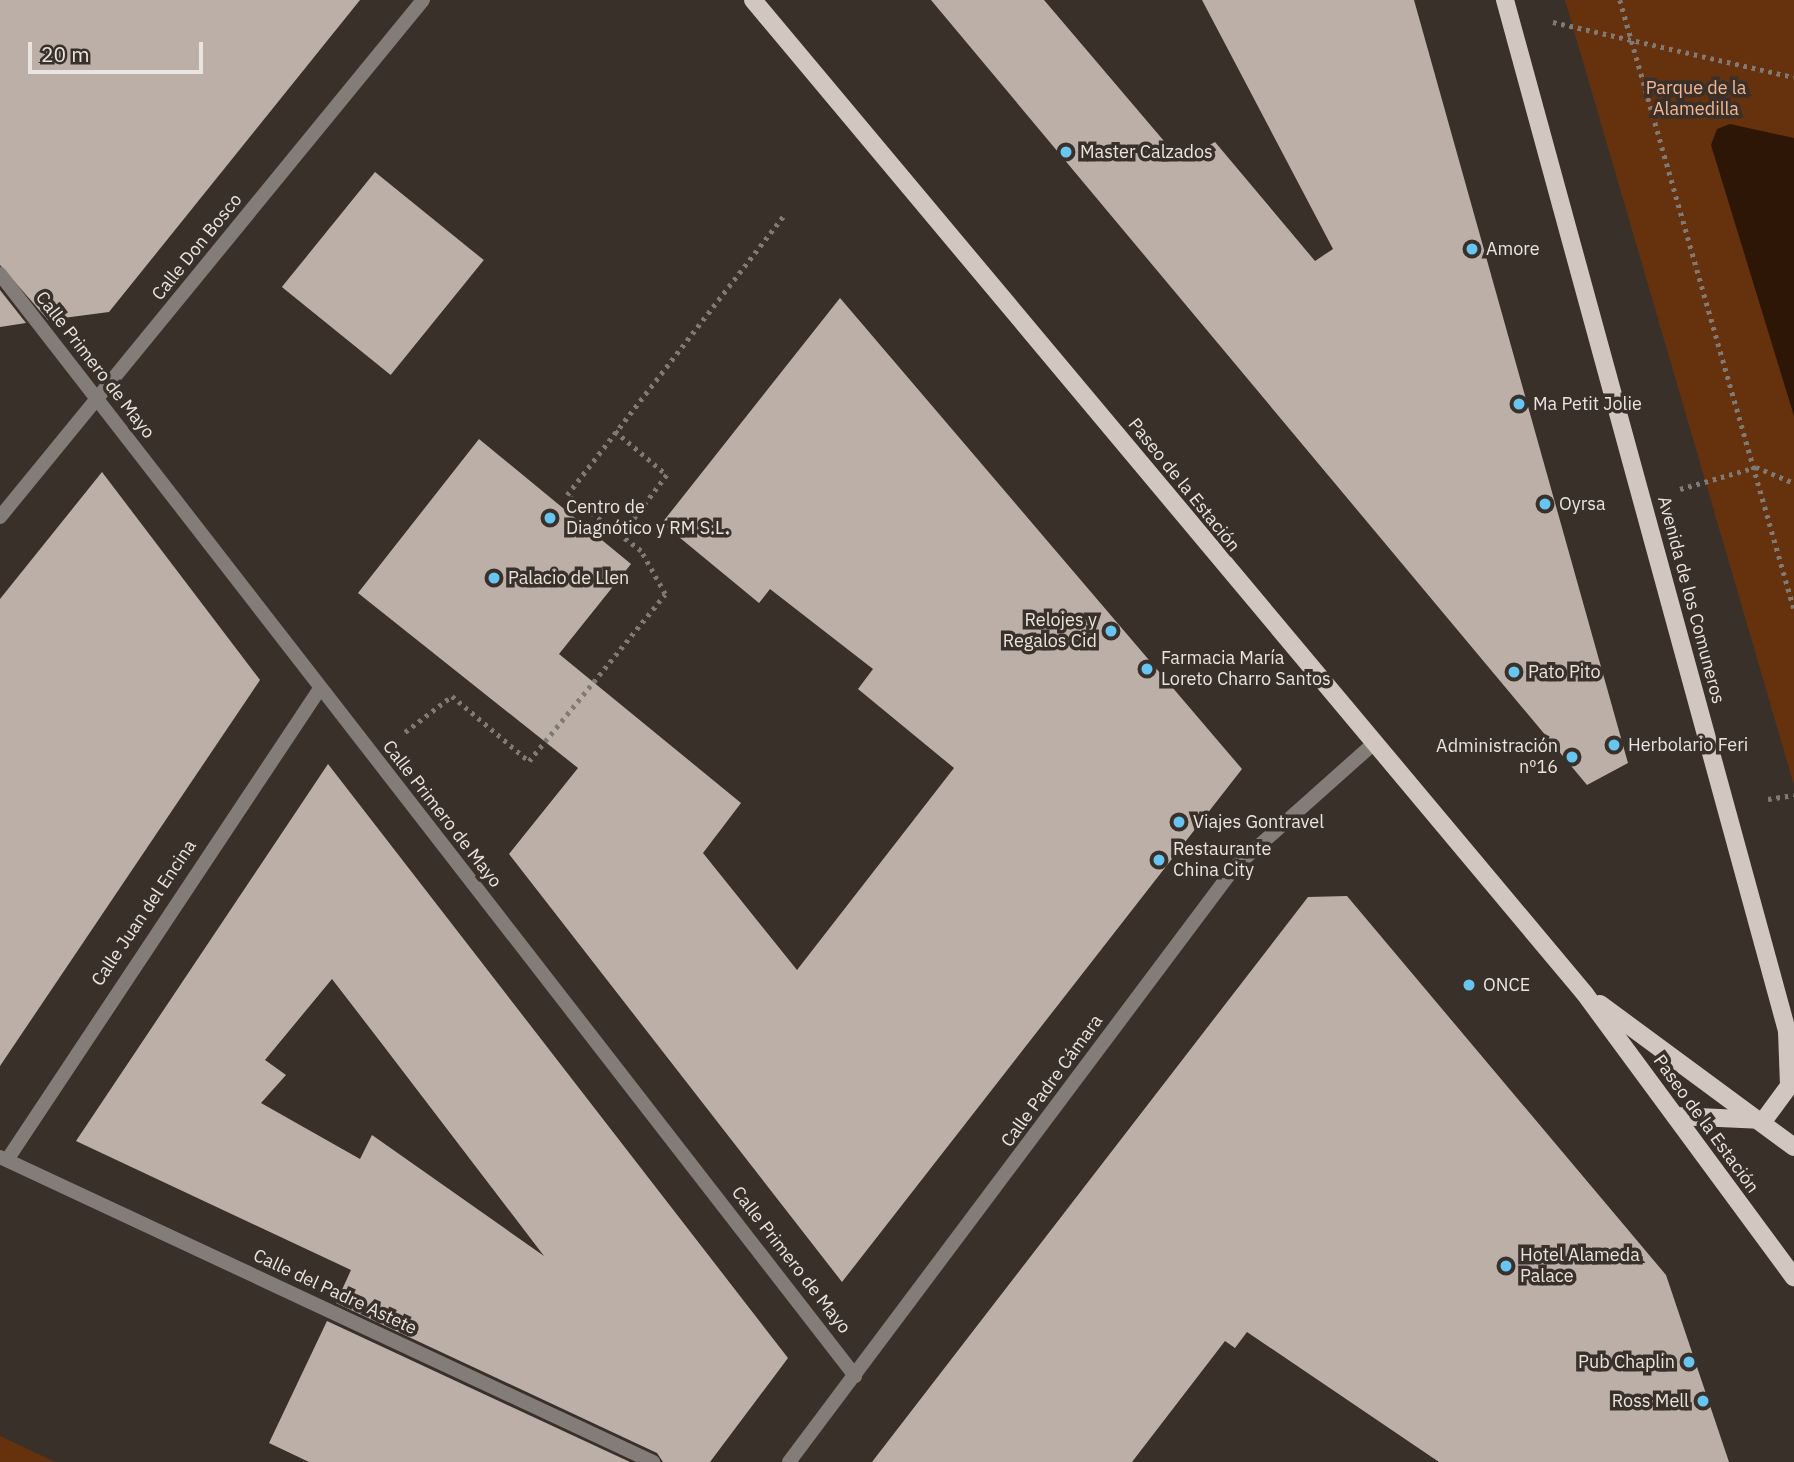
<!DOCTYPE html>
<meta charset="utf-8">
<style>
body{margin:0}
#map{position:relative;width:1794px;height:1462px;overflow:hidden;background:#3a302a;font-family:"IBM Plex Sans",sans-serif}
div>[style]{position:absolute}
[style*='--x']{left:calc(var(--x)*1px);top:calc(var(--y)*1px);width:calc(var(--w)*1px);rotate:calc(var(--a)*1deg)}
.green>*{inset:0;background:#66320e}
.water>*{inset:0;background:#2e1607}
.building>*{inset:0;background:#bcafa8;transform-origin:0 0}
.path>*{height:4.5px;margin-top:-2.25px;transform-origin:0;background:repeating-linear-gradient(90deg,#817974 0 3.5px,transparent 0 8.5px)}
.minor>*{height:14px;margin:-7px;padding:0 7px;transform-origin:7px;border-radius:7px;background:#827d79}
.primary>*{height:18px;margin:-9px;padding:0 9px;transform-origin:9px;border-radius:9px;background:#d2c7c0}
.dots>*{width:19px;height:19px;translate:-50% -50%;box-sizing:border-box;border:4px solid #3a302a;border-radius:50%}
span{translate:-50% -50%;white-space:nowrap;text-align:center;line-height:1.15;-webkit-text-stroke:7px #3a302a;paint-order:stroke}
.park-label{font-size:18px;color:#f5b793}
.poi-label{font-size:18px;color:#eae4e0}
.left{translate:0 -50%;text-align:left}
.right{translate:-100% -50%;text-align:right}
.street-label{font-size:18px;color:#eae4e0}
.scale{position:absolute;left:28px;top:42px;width:175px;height:32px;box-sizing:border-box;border:4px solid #eae4e0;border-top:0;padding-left:9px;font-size:21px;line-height:24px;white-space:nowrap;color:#eae4e0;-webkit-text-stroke:5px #3a302a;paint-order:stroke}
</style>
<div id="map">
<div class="green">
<div style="clip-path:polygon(1565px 0,1794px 0,1794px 785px)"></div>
<div style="clip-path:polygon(0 1436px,55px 1462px,0 1462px)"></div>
</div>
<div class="water">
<div style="clip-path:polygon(1730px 124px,1794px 138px,1794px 416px,1711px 145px,1717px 129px)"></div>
</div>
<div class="building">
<div style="clip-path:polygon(0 0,360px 0,109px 312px,48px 320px,0 265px)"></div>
<div style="clip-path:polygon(931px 0,1044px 0,1181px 161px,1215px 142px,1315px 261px,1333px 249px,1202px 0,1414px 0,1628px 763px,1587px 785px)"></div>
<div style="left:375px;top:172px;width:140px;height:148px;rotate:39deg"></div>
<div style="clip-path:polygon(0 290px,26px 323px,0 327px)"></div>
<div style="clip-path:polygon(840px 298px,1242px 769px,842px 1282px,509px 854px,578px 768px,358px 593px,479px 439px,631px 564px,559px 654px,741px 803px,703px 853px,797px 970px,954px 768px,858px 689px,873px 669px,770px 589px,759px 603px,662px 523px)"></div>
<div style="clip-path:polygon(102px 472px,260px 680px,0 1066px,0 599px)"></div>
<div style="clip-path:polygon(evenodd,328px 764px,788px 1358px,710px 1462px,663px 1462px,657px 1453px,336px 1303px,351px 1270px,76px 1141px,328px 764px,332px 979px,379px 1040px,544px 1256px,372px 1135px,360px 1159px,261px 1103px,286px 1075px,265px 1060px,332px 979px)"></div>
<div style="clip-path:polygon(1347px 896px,1666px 1275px,1729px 1462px,1439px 1462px,1247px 1332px,1235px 1348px,1225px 1341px,1132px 1462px,872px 1462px,1308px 897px)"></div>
<div style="clip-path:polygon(327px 1321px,630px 1462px,309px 1462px,269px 1443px)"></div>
</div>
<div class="path">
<div style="--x:1620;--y:0;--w:633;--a:74.05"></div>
<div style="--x:1553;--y:22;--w:247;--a:12.9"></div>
<div style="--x:615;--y:431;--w:68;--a:40.2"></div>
<div style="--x:667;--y:475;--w:76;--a:127"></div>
<div style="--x:1680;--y:489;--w:79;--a:-16.1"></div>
<div style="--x:1756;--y:467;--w:41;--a:22.8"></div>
<div style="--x:405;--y:732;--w:59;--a:-37.5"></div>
<div style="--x:452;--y:696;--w:101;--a:40.2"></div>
<div style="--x:529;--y:761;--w:215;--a:-50.8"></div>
<div style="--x:665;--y:594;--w:49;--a:-119.2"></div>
<div style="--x:641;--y:551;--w:93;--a:-142.9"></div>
<div style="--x:567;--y:495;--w:356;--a:-52.2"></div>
<div style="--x:1768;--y:799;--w:26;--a:-9"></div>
</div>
<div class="minor">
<div style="--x:0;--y:274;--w:1395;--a:52.19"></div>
<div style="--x:0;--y:517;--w:668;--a:-50.71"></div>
<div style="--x:0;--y:1157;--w:721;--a:25.04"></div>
<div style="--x:7;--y:1160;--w:564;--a:-56.42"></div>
<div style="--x:789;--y:1462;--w:744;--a:-53.15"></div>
<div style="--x:1235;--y:867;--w:182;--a:-41.7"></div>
</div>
<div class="primary">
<div style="--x:753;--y:0;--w:1296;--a:50.07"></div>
<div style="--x:1585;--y:994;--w:352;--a:53.6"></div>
<div style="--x:1505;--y:0;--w:1069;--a:74.7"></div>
<div style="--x:1787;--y:1031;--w:55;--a:87.9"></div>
<div style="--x:1789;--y:1086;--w:42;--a:126.3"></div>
<div style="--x:1600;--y:1004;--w:241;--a:36.4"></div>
<div style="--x:1675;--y:1116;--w:89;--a:2.6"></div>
</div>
<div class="dots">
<div style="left:1066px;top:152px;background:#68c4f0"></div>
<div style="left:1472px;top:249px;background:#68c4f0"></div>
<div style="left:1519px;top:404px;background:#68c4f0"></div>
<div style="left:1545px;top:504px;background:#68c4f0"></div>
<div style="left:550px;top:518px;background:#68c4f0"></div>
<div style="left:494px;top:578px;background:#68c4f0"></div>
<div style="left:1111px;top:631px;background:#68c4f0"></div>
<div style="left:1147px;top:669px;background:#68c4f0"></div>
<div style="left:1514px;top:672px;background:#68c4f0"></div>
<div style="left:1614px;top:745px;background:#68c4f0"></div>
<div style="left:1572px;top:757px;background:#68c4f0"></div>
<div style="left:1179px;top:822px;background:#68c4f0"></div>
<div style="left:1159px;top:860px;background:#68c4f0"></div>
<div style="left:1469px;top:985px;background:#68c4f0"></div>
<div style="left:1506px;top:1266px;background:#68c4f0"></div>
<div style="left:1689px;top:1362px;background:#68c4f0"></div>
<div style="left:1703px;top:1401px;background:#68c4f0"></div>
</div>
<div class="park-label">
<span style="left:1696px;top:99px">Parque de la<br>Alamedilla</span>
</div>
<div class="poi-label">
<span class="left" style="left:1080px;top:152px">Master Calzados</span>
<span class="left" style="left:1486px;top:249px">Amore</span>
<span class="left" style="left:1533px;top:404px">Ma Petit Jolie</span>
<span class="left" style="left:1559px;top:504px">Oyrsa</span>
<span class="left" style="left:566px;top:518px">Centro de<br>Diagnótico y RM S.L.</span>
<span class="left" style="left:508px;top:578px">Palacio de Llen</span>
<span class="right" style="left:1097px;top:631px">Relojes y<br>Regalos Cid</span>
<span class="left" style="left:1161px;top:669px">Farmacia María<br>Loreto Charro Santos</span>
<span class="left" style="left:1528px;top:672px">Pato Pito</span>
<span class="left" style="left:1628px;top:745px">Herbolario Feri</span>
<span class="right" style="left:1558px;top:757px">Administración<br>nº16</span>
<span class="left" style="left:1193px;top:822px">Viajes Gontravel</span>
<span class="left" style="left:1173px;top:860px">Restaurante<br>China City</span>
<span class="left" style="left:1483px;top:985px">ONCE</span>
<span class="left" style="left:1520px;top:1266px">Hotel Alameda<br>Palace</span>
<span class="right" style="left:1675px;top:1362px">Pub Chaplin</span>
<span class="right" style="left:1689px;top:1401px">Ross Mell</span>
</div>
<div class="street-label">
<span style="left:197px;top:247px;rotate:-51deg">Calle Don Bosco</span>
<span style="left:95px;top:365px;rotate:52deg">Calle Primero de Mayo</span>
<span style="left:1184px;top:485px;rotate:51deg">Paseo de la Estación</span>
<span style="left:1691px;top:600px;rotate:75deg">Avenida de los Comuneros</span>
<span style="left:442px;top:814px;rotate:52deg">Calle Primero de Mayo</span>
<span style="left:144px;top:913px;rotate:-56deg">Calle Juan del Encina</span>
<span style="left:1052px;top:1081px;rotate:-54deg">Calle Padre Cámara</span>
<span style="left:1706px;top:1124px;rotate:54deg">Paseo de la Estación</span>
<span style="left:791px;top:1260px;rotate:52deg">Calle Primero de Mayo</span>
<span style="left:335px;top:1292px;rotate:25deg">Calle del Padre Astete</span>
</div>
<div class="scale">20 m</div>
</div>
